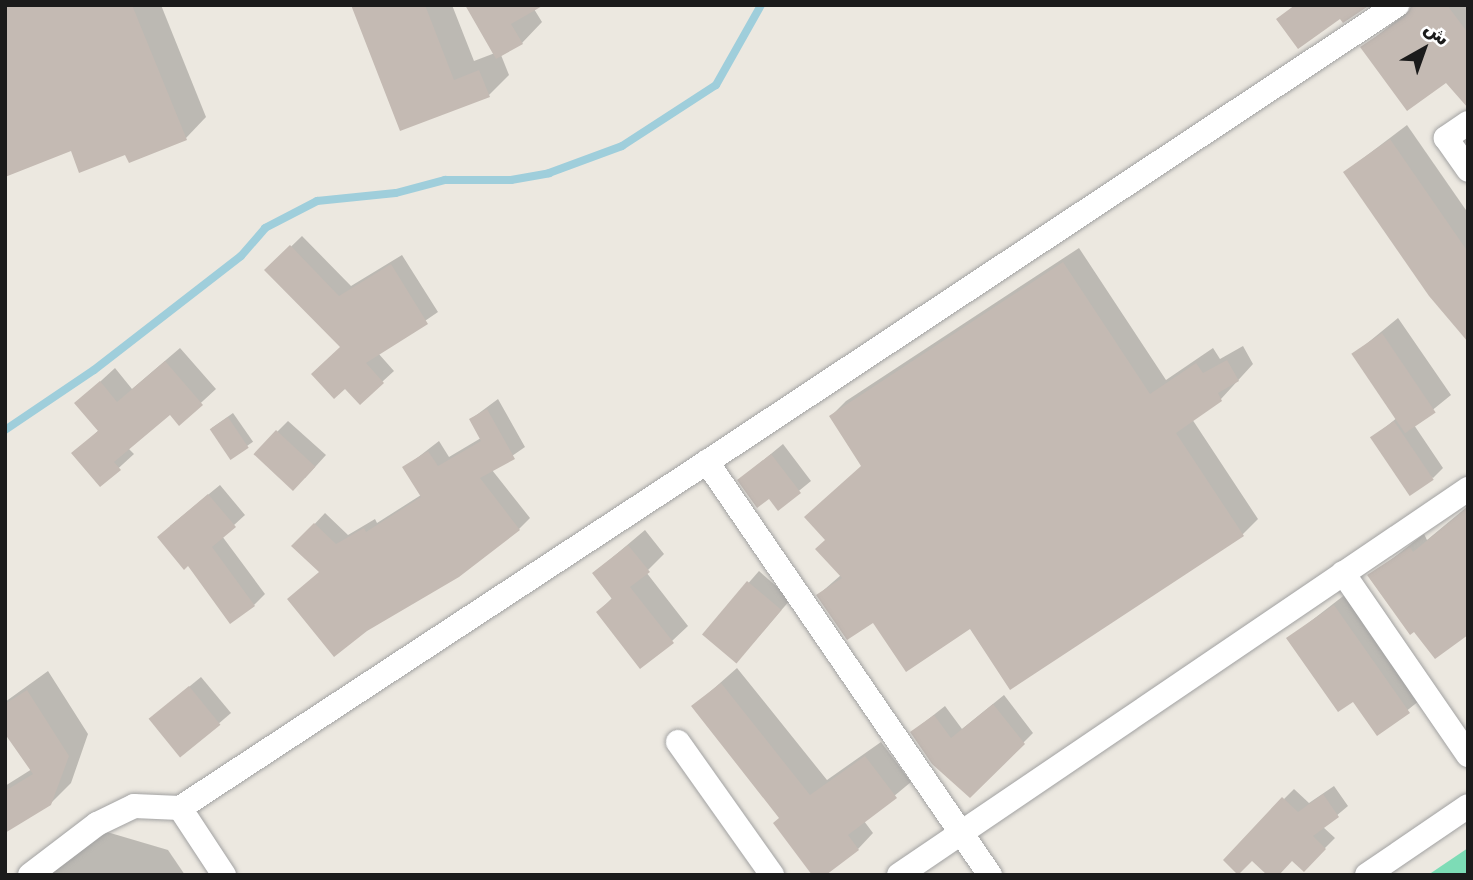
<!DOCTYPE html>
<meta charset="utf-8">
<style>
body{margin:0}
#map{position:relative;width:1473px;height:880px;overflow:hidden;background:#ece8e0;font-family:"DejaVu Sans",Vazirmatn,sans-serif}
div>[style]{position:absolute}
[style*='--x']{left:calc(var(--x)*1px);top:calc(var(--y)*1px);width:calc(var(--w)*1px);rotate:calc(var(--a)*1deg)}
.pitch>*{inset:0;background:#7ddcb6}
.shadow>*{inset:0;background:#0003;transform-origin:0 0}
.stream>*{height:8px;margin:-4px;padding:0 4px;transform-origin:4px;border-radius:4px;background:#9fcedb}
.building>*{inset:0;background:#c4bab3;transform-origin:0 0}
.roads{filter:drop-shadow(0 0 2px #a2a2a2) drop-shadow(0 0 2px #a2a2a2)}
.street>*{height:24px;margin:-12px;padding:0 12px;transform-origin:12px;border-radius:12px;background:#fff}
span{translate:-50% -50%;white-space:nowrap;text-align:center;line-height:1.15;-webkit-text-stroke:6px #fff;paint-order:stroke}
.frame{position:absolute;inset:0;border:7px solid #1b1b1b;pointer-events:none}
.north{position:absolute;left:1389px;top:14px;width:70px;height:70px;-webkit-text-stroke:5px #fff;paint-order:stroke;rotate:40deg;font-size:19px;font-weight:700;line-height:28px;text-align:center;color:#1b1b1b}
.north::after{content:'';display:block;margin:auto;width:24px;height:32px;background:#1b1b1b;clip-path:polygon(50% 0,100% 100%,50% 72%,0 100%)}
</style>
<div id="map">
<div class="pitch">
<div style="clip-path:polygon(1468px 848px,1468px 875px,1428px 875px)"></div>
</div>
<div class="shadow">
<div style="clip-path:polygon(5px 5px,161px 5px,206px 117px,186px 138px,126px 152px,72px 149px)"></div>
<div style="clip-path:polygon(353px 5px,452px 5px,474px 61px,495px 53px,467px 5px,534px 9px,542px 22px,522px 43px,501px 55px,509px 75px,489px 95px,401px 129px)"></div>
<div style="clip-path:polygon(1416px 5px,1468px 5px,1468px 107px,1446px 81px,1363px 47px)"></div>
<div style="clip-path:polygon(1407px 125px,1468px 213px,1468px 339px,1345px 172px)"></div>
<div style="clip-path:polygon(302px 236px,351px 286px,402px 255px,438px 312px,378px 353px,394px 371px,360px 402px,342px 347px,267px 270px)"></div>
<div style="clip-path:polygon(1079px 248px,1166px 380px,1213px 348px,1220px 359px,1243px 346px,1253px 364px,1221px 399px,1192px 419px,1258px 519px,1242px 535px,970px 627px,873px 621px,818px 595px,841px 575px,827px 540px,863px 465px,831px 416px,846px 401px)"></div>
<div style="clip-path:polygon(1398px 318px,1451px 395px,1414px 425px,1443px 468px,1433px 478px,1372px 438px,1398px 417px,1354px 354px)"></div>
<div style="clip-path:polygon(180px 348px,216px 389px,179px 423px,170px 413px,128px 448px,134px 454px,100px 485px,73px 454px,99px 430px,77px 403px,115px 368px,132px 389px)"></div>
<div style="clip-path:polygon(498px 399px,525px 447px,492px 470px,530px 518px,519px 529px,437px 587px,320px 571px,294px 546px,325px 513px,348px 535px,375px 519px,377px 523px,421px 495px,404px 468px,439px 441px,449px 457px,481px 438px,471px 419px)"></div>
<div style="left:233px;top:413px;width:35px;height:26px;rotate:55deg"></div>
<div style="clip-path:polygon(288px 421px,326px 455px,305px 478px,277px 432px)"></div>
<div style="clip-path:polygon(783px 444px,811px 481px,778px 508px,769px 497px,739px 480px)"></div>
<div style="clip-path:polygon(220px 485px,245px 515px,222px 536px,265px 594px,254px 605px,189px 564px,170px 526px)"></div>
<div style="clip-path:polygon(1468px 506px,1468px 582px,1370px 576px,1424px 534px,1427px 540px)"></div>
<div style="clip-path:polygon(645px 530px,664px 554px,646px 572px,688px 626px,672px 641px,598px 612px,613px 597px,594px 573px)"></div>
<div style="clip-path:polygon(759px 571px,791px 599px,746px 651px,704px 634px)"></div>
<div style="clip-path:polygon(1351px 590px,1425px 696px,1378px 734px,1353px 700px,1289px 638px)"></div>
<div style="clip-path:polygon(737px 668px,827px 780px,881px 742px,911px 782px,864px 821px,873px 833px,858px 849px,781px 817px,694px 706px)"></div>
<div style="clip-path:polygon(48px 671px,88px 734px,71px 783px,50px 804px,5px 830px,5px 786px,32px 769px,5px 731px,5px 702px)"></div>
<div style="clip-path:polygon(201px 677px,231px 713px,181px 756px,162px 709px)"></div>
<div style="clip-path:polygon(1004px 695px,1033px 733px,970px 796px,912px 732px,945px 706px,962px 729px)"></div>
<div style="clip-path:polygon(1334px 786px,1348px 806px,1323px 827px,1335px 838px,1304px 869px,1284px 799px,1294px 789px,1309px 803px)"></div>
<div style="clip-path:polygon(107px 832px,168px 850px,185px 875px,44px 875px)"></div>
</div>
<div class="stream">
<div style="--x:5;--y:430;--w:107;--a:-34"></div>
<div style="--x:94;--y:370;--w:186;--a:-37.8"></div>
<div style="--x:241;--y:256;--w:37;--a:-49"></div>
<div style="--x:265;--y:228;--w:59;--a:-27.4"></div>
<div style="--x:317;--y:201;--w:79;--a:-5.8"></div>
<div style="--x:396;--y:193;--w:51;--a:-14.9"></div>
<div style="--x:445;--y:180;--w:66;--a:0"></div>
<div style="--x:511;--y:180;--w:39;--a:-10"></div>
<div style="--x:549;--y:173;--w:78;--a:-20.3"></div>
<div style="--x:622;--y:146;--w:112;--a:-33"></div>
<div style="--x:716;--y:85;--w:92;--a:-60.6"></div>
</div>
<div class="building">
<div style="clip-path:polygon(5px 5px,132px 5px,187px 140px,129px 163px,125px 155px,79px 173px,71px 151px,5px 177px)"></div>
<div style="clip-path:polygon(351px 5px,425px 5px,454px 80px,479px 70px,490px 97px,400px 131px)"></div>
<div style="clip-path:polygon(465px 5px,544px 5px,511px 24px,523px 44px,496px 59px)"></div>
<div style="clip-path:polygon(1295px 5px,1370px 5px,1343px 23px,1340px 19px,1298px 49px,1276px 19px)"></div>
<div style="clip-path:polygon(1412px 5px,1447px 5px,1468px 33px,1468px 108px,1446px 83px,1407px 111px,1360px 47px,1405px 17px)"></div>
<div style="clip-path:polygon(1390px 139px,1468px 252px,1468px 342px,1429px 296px,1343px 172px)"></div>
<div style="clip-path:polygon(290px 245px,339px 296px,391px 264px,428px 324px,366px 363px,384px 383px,360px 405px,345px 389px,334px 399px,311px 374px,340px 347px,264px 270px)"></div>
<div style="clip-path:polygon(1063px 262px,1150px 394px,1196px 363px,1203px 373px,1227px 360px,1239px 381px,1218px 393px,1222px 401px,1176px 433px,1244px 536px,1010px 690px,970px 629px,906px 672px,873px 623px,847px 640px,816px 595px,842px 578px,815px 549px,825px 540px,804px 517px,861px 466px,829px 416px)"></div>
<div style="left:1382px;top:333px;width:96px;height:37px;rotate:56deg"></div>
<div style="clip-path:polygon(165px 361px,203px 405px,179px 426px,170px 415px,114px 462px,121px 470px,100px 487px,71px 453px,98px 431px,74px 403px,100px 381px,117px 402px)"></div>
<div style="clip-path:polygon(487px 409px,515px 459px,480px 478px,520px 530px,459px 577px,367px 631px,334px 657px,287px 599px,319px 572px,291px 546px,314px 523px,336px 544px,364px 528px,366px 532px,421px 497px,402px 467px,428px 451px,438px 466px,481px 441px,469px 419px)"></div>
<div style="left:228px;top:417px;width:37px;height:22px;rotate:56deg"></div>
<div style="left:1394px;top:421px;width:71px;height:29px;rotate:56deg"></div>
<div style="left:276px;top:430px;width:54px;height:33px;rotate:43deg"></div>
<div style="clip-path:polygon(771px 454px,801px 493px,778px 511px,769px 499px,757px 508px,737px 480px)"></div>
<div style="clip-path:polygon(208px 494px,236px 527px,212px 547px,255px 606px,230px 624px,188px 566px,184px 570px,157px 537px)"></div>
<div style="clip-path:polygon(1468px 507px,1468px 635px,1435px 659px,1414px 632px,1410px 635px,1367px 575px,1410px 547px,1413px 552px)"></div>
<div style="clip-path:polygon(628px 545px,650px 572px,630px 587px,674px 643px,640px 669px,596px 612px,612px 599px,592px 573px)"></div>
<div style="left:747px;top:581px;width:45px;height:70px;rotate:40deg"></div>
<div style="clip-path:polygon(1334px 605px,1410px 713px,1377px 736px,1353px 702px,1338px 712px,1286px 638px)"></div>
<div style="clip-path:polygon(721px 683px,810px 795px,865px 756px,897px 798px,848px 835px,859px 850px,826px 875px,812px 875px,773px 823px,779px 818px,691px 706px)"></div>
<div style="left:189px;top:686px;width:50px;height:52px;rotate:51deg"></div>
<div style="clip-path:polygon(27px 690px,69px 756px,51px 805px,5px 833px,5px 791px,33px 774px,5px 734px,5px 704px)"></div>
<div style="clip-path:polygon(993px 704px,1025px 744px,970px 798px,932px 764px,910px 732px,934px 715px,951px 738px)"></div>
<div style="clip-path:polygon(1323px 794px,1339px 817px,1313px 836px,1326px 849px,1304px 872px,1292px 861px,1279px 875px,1267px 875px,1252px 861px,1238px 875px,1223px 860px,1282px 797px,1298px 812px)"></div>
</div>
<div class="roads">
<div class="street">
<div style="--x:1468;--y:123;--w:27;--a:146"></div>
<div style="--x:1446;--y:138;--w:39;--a:55"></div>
<div style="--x:1343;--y:573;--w:221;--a:55.5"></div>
<div style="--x:678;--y:742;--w:163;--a:54.7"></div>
<div style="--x:30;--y:875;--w:84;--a:-37.3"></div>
<div style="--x:97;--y:824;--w:41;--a:-25.9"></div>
<div style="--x:134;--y:806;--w:46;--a:2.5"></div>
<div style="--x:224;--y:875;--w:80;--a:-123.3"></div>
<div style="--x:180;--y:808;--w:630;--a:-33.29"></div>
<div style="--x:899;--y:875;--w:688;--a:-34.15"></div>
<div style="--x:990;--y:875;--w:501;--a:-124.42"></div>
<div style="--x:707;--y:462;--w:828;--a:-33.52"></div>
<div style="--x:1367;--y:875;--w:122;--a:-34.3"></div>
</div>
</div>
<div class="frame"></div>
<div class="north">ش</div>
</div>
